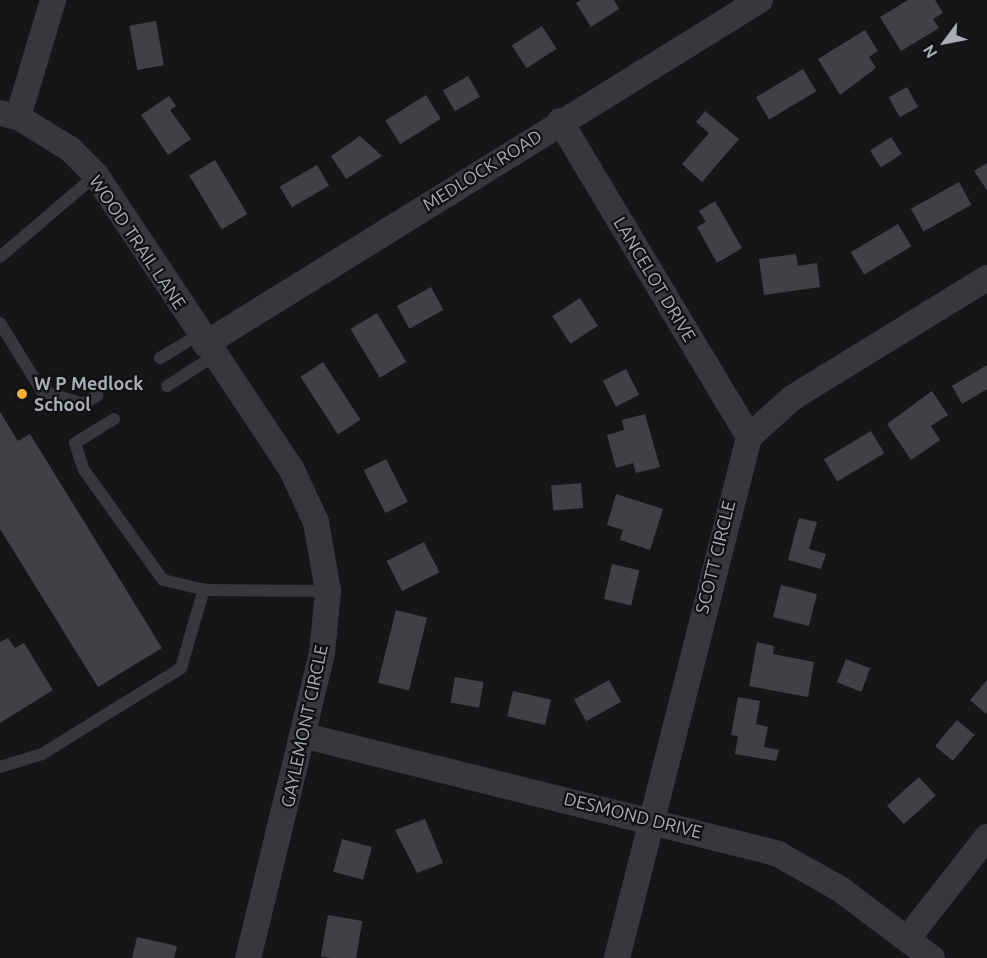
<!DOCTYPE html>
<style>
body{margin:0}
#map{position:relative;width:987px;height:958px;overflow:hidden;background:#161618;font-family:Ubuntu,sans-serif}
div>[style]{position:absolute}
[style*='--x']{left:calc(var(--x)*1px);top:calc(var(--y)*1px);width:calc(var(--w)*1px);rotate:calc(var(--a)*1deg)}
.building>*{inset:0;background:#404145;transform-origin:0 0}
.lane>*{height:12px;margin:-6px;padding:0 6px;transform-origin:6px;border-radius:6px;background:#37383d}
.street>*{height:26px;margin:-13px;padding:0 13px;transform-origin:13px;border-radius:13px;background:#37383d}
.dots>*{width:16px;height:16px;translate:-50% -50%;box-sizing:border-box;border:3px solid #111113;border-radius:50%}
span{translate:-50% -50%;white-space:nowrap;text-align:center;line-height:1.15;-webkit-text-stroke:4.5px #111113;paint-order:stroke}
.street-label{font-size:18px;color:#a8adb8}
.poi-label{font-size:18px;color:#a8adb8;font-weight:700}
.left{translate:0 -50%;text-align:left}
.north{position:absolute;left:915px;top:12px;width:60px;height:60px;-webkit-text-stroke:4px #111113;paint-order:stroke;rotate:238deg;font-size:16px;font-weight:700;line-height:24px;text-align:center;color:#a8adb8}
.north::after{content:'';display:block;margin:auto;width:21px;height:27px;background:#a8adb8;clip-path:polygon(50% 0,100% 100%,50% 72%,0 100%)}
</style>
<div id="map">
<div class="building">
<div style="clip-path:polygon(581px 0,614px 0,619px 9px,591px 27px,576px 3px)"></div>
<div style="clip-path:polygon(908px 0,935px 0,943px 13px,933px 19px,939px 28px,901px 51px,880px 17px)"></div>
<div style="left:156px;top:21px;width:45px;height:27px;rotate:80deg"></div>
<div style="left:542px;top:26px;width:27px;height:36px;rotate:57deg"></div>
<div style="clip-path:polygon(865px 30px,878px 51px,869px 57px,876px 68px,840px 95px,818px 59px)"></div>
<div style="left:803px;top:69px;width:26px;height:55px;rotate:59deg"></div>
<div style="left:468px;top:76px;width:24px;height:29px;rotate:60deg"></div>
<div style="left:907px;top:87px;width:23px;height:21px;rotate:61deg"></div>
<div style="left:426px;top:95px;width:28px;height:48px;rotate:58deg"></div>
<div style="clip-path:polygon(169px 96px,176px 106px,170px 110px,191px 139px,168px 155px,141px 115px)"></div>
<div style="clip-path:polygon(705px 111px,739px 139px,702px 182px,682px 164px,709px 133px,696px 122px)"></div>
<div style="clip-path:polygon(360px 136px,382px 156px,346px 179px,331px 156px)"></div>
<div style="left:891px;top:137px;width:20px;height:25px;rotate:57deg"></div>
<div style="left:215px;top:160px;width:63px;height:30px;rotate:59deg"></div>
<div style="clip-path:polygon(987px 163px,987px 190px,974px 171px)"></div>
<div style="left:317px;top:165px;width:24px;height:43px;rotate:60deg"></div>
<div style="left:959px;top:182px;width:26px;height:55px;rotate:61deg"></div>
<div style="clip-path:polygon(715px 201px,742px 248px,717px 263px,697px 227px,706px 222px,699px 211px)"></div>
<div style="left:898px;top:224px;width:26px;height:55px;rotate:59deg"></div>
<div style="clip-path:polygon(796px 254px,798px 266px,817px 263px,820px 287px,764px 295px,759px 259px)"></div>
<div style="left:431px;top:287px;width:26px;height:39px;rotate:61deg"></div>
<div style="left:580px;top:298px;width:33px;height:33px;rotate:57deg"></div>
<div style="left:377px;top:313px;width:57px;height:31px;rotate:59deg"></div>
<div style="left:323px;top:362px;width:69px;height:27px;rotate:57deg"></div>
<div style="clip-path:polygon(987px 365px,987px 389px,962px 404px,952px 386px)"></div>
<div style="left:626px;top:369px;width:29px;height:26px;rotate:63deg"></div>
<div style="clip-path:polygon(932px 391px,948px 415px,931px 426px,940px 440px,911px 460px,887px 424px)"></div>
<div style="clip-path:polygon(0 412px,18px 441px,30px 434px,162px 648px,98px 687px,0 529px)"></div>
<div style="clip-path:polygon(645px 414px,660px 467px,636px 473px,633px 463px,616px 468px,607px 435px,624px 430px,622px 420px)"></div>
<div style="left:871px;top:431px;width:26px;height:55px;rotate:59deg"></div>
<div style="left:386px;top:459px;width:48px;height:25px;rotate:63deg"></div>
<div style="left:581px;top:483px;width:25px;height:30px;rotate:85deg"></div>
<div style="clip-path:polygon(616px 494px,663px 509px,650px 550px,620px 540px,623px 530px,607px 525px)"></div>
<div style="clip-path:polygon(799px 518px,817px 522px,809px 549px,826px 554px,821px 569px,788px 560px)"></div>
<div style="left:424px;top:542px;width:34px;height:42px;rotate:63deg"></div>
<div style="left:612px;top:564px;width:28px;height:36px;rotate:13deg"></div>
<div style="left:781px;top:585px;width:37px;height:33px;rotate:14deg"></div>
<div style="left:396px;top:610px;width:32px;height:75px;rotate:14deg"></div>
<div style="clip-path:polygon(8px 638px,15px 648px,24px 643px,53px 690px,0 723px,0 642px)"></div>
<div style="clip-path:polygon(757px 642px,774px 646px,773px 654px,814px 662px,808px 697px,749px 686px)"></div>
<div style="left:846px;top:659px;width:26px;height:25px;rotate:21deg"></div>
<div style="left:455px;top:677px;width:29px;height:26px;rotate:10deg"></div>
<div style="left:609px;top:680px;width:25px;height:40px;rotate:61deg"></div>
<div style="clip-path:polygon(987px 680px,987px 712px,986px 714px,970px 700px)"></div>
<div style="left:513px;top:691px;width:39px;height:26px;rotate:13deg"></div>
<div style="clip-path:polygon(738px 697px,760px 701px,756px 724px,768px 727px,764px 747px,779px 750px,776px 761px,735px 754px,738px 736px,731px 735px)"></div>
<div style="left:957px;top:720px;width:23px;height:34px;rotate:40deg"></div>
<div style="left:919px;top:777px;width:25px;height:43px;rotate:48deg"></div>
<div style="clip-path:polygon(425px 819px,443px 863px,417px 873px,395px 830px)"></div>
<div style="left:342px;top:839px;width:31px;height:34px;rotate:15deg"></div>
<div style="left:328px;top:915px;width:35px;height:42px;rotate:10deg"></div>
<div style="clip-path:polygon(137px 937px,177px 946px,174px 958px,132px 958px)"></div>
</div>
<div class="lane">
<div style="--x:0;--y:257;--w:126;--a:-40.5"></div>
<div style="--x:0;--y:323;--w:80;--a:58.3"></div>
<div style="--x:42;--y:391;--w:43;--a:17.6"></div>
<div style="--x:83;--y:404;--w:17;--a:-31"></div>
<div style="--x:160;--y:358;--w:47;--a:-31"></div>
<div style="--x:167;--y:386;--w:56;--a:-32.6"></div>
<div style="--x:114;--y:419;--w:46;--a:148.4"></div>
<div style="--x:75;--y:443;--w:28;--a:72"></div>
<div style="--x:84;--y:470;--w:135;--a:54.3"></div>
<div style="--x:163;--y:580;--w:44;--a:13.1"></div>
<div style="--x:206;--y:590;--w:122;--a:0.5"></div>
<div style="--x:0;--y:767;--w:44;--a:-17.2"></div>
<div style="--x:42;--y:754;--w:163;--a:-31.7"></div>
<div style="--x:181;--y:668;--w:82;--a:-73.8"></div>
</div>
<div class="street">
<div style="--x:0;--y:113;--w:18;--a:13"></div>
<div style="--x:18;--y:117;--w:61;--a:31.6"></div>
<div style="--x:70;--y:149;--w:37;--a:45"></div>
<div style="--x:96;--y:175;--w:352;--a:56.4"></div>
<div style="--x:291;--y:468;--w:60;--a:65.2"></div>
<div style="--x:316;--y:522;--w:70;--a:80.1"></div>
<div style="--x:328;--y:591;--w:62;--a:95.5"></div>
<div style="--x:322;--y:653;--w:314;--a:103.6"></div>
<div style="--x:18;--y:117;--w:122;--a:-73.3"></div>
<div style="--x:560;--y:121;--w:368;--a:59.1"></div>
<div style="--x:205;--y:344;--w:653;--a:-31.79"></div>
<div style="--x:306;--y:736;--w:487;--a:14"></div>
<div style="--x:778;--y:854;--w:71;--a:29.4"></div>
<div style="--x:840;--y:889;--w:115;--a:36.9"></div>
<div style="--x:908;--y:938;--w:128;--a:-52"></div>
<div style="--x:617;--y:958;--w:537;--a:-75.78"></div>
<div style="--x:749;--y:437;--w:58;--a:-42.2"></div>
<div style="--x:792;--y:398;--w:229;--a:-31.6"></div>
</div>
<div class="dots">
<div style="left:22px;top:394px;background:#f2b134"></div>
</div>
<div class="street-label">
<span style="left:482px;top:170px;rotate:-32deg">MEDLOCK ROAD</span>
<span style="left:138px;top:242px;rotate:56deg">WOOD TRAIL LANE</span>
<span style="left:655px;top:279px;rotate:59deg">LANCELOT DRIVE</span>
<span style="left:715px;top:557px;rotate:-76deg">SCOTT CIRCLE</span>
<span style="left:304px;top:726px;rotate:-78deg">GAYLEMONT CIRCLE</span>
<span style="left:633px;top:815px;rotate:14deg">DESMOND DRIVE</span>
</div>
<div class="poi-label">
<span class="left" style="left:34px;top:394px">W P Medlock<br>School</span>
</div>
<div class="north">N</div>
</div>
